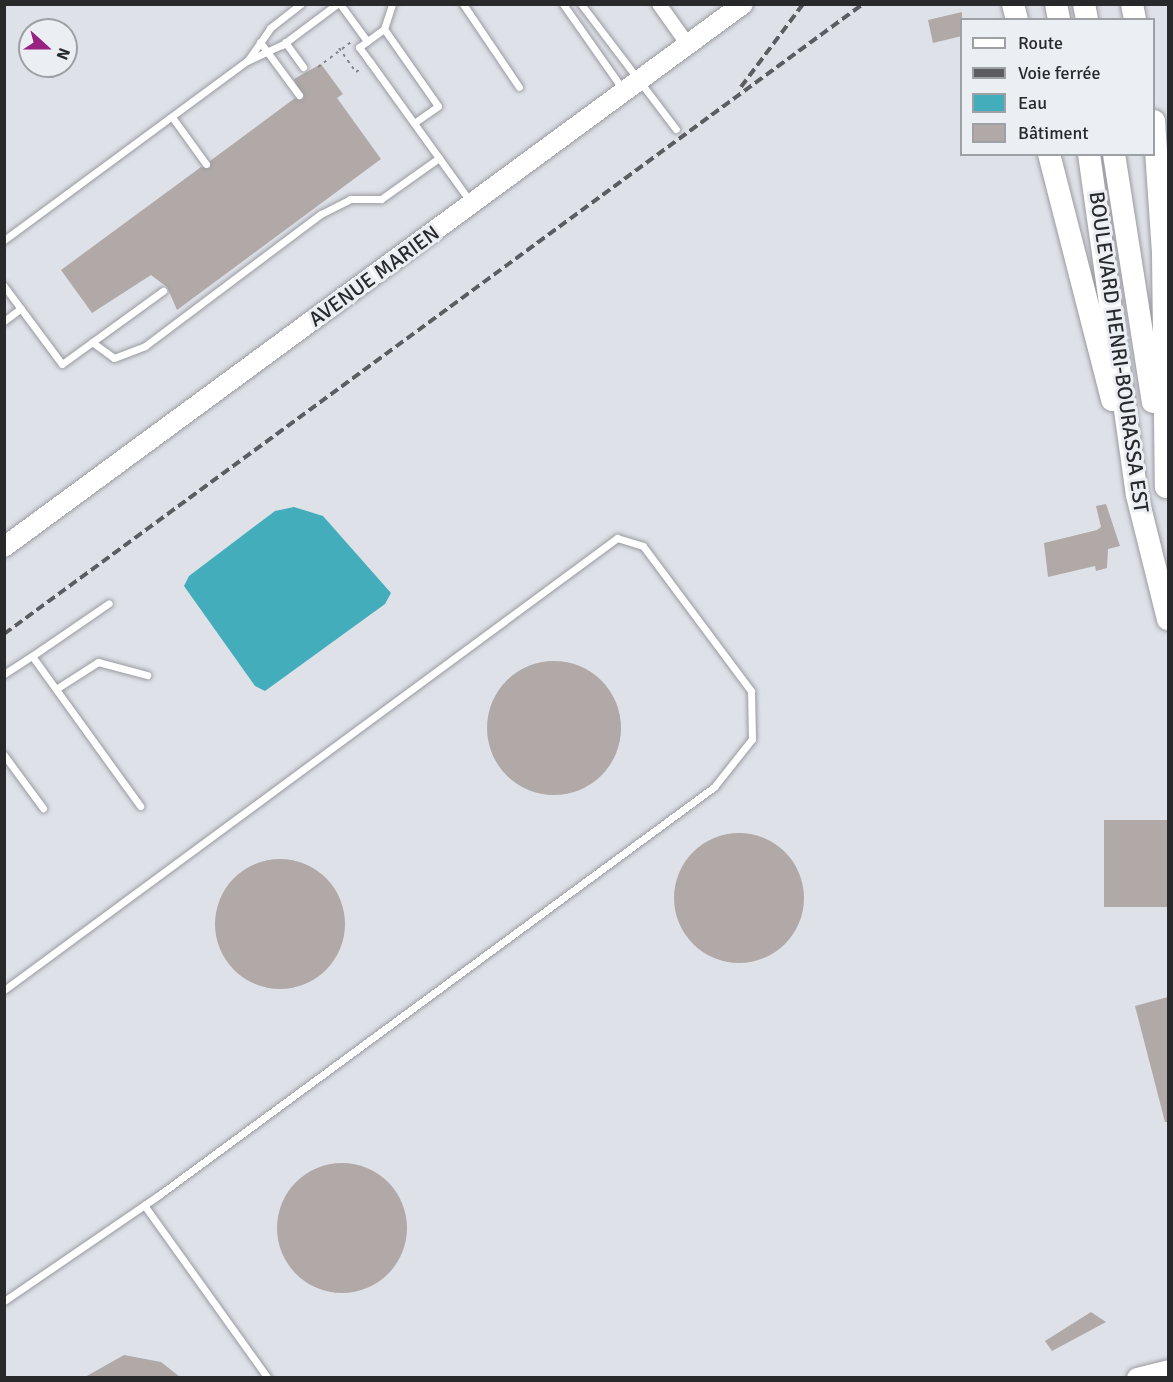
<!DOCTYPE html>
<meta charset="utf-8">
<style>
body{margin:0}
#map{position:relative;width:1173px;height:1382px;overflow:hidden;background:#dee1e7;font-family:Signika,sans-serif}
div>[style]{position:absolute}
[style*='--x']{left:calc(var(--x)*1px);top:calc(var(--y)*1px);width:calc(var(--w)*1px);rotate:calc(var(--a)*1deg)}
.water>*{inset:0;background:#44adbc}
.building>*{inset:0;background:#b0a9a7;transform-origin:0 0}
.round{border-radius:50%}
.path>*{height:2px;margin-top:-1px;transform-origin:0;background:repeating-linear-gradient(90deg,#818387 0 3px,transparent 0 7.5px)}
.roads{filter:drop-shadow(0 0 2px #989ba0) drop-shadow(0 0 2px #989ba0)}
.lane>*{height:7px;margin:-3.5px;padding:0 3.5px;transform-origin:3.5px;border-radius:3.5px;background:#fff}
.street>*{height:14px;margin:-7px;padding:0 7px;transform-origin:7px;border-radius:7px;background:#fff}
.secondary>*{height:20px;margin:-10px;padding:0 10px;transform-origin:10px;border-radius:10px;background:#fff}
.primary>*{height:22px;margin:-11px;padding:0 11px;transform-origin:11px;border-radius:11px;background:#fff}
.rail>*{height:4px;margin-top:-2px;transform-origin:0;background:repeating-linear-gradient(90deg,#5c5d60 0 9px,transparent 0 13.5px)}
span{translate:-50% -50%;white-space:nowrap;text-align:center;line-height:1.15;-webkit-text-stroke:6px #ebeff4;paint-order:stroke}
.street-label{font-size:21px;color:#28292b}
.frame{position:absolute;inset:0;border:6px solid #28292b;pointer-events:none}
.legend{position:absolute;left:960px;top:18px;width:195px;height:138px;box-sizing:border-box;background:#ebeff4;border:2px solid #9da0a4;margin:0;padding:8px 10px;list-style:none;font-size:18px;color:#28292b}
.legend li{display:flex;align-items:center;gap:12px;height:30px}
.legend b{width:30px;border:2px solid #9da0a4}
.north{position:absolute;left:18px;top:18px;width:60px;height:60px;box-sizing:border-box;background:#ebeff4;border:2px solid #9da0a4;border-radius:50%;rotate:111deg;font-size:16px;font-weight:700;line-height:24px;text-align:center;color:#28292b}
.north::after{content:'';display:block;margin:auto;width:21px;height:27px;background:#97227f;clip-path:polygon(50% 0,100% 100%,50% 72%,0 100%)}
</style>
<div id="map">
<div class="water">
<div style="clip-path:polygon(294px 507px,323px 516px,391px 593px,385px 604px,265px 691px,255px 686px,184px 586px,189px 576px,275px 511px)"></div>
</div>
<div class="building">
<div style="clip-path:polygon(962px 12px,962px 36px,933px 43px,928px 20px)"></div>
<div style="clip-path:polygon(321px 64px,343px 94px,337px 98px,381px 159px,177px 310px,167px 287px,151px 275px,92px 313px,61px 270px,201px 167px,210px 168px,210px 161px,295px 98px,303px 99px,294px 79px)"></div>
<div style="clip-path:polygon(1106px 504px,1120px 546px,1108px 549px,1107px 568px,1096px 571px,1095px 566px,1048px 577px,1044px 543px,1097px 530px,1101px 527px,1096px 506px)"></div>
<div class="round" style="left:487px;top:661px;width:134px;height:134px"></div>
<div style="left:1168px;top:820px;width:87px;height:64px;rotate:90deg"></div>
<div class="round" style="left:674px;top:833px;width:130px;height:130px"></div>
<div class="round" style="left:215px;top:859px;width:130px;height:130px"></div>
<div style="clip-path:polygon(1168px 997px,1168px 1122px,1165px 1122px,1135px 1006px)"></div>
<div class="round" style="left:277px;top:1163px;width:130px;height:130px"></div>
<div style="clip-path:polygon(1091px 1312px,1106px 1322px,1052px 1351px,1045px 1341px)"></div>
<div style="clip-path:polygon(124px 1355px,161px 1362px,180px 1377px,85px 1377px)"></div>
</div>
<div class="path">
<div style="--x:339;--y:48;--w:29;--a:55"></div>
<div style="--x:356;--y:72;--w:7;--a:-34"></div>
<div style="--x:318;--y:67;--w:41;--a:-37.1"></div>
</div>
<div class="roads">
<div class="lane">
<div style="--x:340;--y:4;--w:46;--a:53.9"></div>
<div style="--x:463;--y:4;--w:100;--a:56"></div>
<div style="--x:563;--y:4;--w:106;--a:55"></div>
<div style="--x:581;--y:4;--w:157;--a:52.8"></div>
<div style="--x:384;--y:29;--w:26;--a:-72"></div>
<div style="--x:260;--y:42;--w:66;--a:53.7"></div>
<div style="--x:285;--y:42;--w:31;--a:54"></div>
<div style="--x:248;--y:60;--w:39;--a:-55"></div>
<div style="--x:270;--y:28;--w:39;--a:-38"></div>
<div style="--x:172;--y:117;--w:58;--a:54.1"></div>
<div style="--x:414;--y:123;--w:29;--a:-35"></div>
<div style="--x:438;--y:106;--w:94;--a:-125"></div>
<div style="--x:384;--y:29;--w:31;--a:144"></div>
<div style="--x:359;--y:47;--w:19;--a:54"></div>
<div style="--x:370;--y:62;--w:171;--a:54.3"></div>
<div style="--x:4;--y:240;--w:302;--a:-36.4"></div>
<div style="--x:247;--y:61;--w:38;--a:-25"></div>
<div style="--x:282;--y:45;--w:69;--a:-36.7"></div>
<div style="--x:4;--y:286;--w:97;--a:53.4"></div>
<div style="--x:62;--y:364;--w:125;--a:-35.9"></div>
<div style="--x:4;--y:321;--w:21;--a:-37"></div>
<div style="--x:92;--y:342;--w:27;--a:36"></div>
<div style="--x:114;--y:358;--w:33;--a:-21"></div>
<div style="--x:145;--y:346;--w:220;--a:-36.9"></div>
<div style="--x:321;--y:214;--w:33;--a:-27"></div>
<div style="--x:350;--y:199;--w:31;--a:0"></div>
<div style="--x:381;--y:199;--w:71;--a:-35.3"></div>
<div style="--x:32;--y:656;--w:93;--a:-34.5"></div>
<div style="--x:4;--y:674;--w:33;--a:-33"></div>
<div style="--x:32;--y:656;--w:185;--a:54.2"></div>
<div style="--x:56;--y:689;--w:50;--a:-32.7"></div>
<div style="--x:98;--y:662;--w:51;--a:14.9"></div>
<div style="--x:4;--y:755;--w:66;--a:53.7"></div>
<div style="--x:4;--y:990;--w:762;--a:-36.4"></div>
<div style="--x:617;--y:538;--w:27;--a:17"></div>
<div style="--x:643;--y:546;--w:181;--a:53.3"></div>
<div style="--x:751;--y:691;--w:48;--a:88.8"></div>
<div style="--x:752;--y:739;--w:61;--a:128.4"></div>
<div style="--x:714;--y:787;--w:689;--a:143.68"></div>
<div style="--x:159;--y:1195;--w:188;--a:145.6"></div>
<div style="--x:144;--y:1205;--w:213;--a:54.4"></div>
</div>
<div class="street">
<div style="--x:659;--y:4;--w:50;--a:54.7"></div>
</div>
<div class="secondary">
<div style="--x:4;--y:547;--w:917;--a:-36.31"></div>
<div style="--x:1137;--y:1378;--w:32;--a:-14"></div>
</div>
<div class="primary">
<div style="--x:1013;--y:4;--w:16;--a:76"></div>
<div style="--x:1056;--y:4;--w:16;--a:79"></div>
<div style="--x:1084;--y:4;--w:16;--a:79"></div>
<div style="--x:1132;--y:4;--w:16;--a:79"></div>
<div style="--x:1154;--y:121;--w:133;--a:86.1"></div>
<div style="--x:1163;--y:254;--w:233;--a:89.3"></div>
<div style="--x:1049;--y:154;--w:254;--a:75.6"></div>
<div style="--x:1089;--y:154;--w:344;--a:82"></div>
<div style="--x:1137;--y:495;--w:128;--a:76"></div>
<div style="--x:1114;--y:154;--w:251;--a:81.1"></div>
</div>
</div>
<div class="rail">
<div style="--x:741;--y:87;--w:104;--a:-53.2"></div>
<div style="--x:4;--y:634;--w:1065;--a:-36.26"></div>
</div>
<div class="street-label">
<span style="left:374px;top:276px;rotate:-36deg">AVENUE MARIEN</span>
<span style="left:1119px;top:352px;rotate:82deg">BOULEVARD HENRI-BOURASSA EST</span>
</div>
<div class="frame"></div>
<ul class="legend">
<li><b style="height:8px;background:#fff"></b>Route</li>
<li><b style="height:8px;background:#5c5d60"></b>Voie ferrée</li>
<li><b style="height:16px;background:#44adbc"></b>Eau</li>
<li><b style="height:16px;background:#b0a9a7"></b>Bâtiment</li>
</ul>
<div class="north">N</div>
</div>
